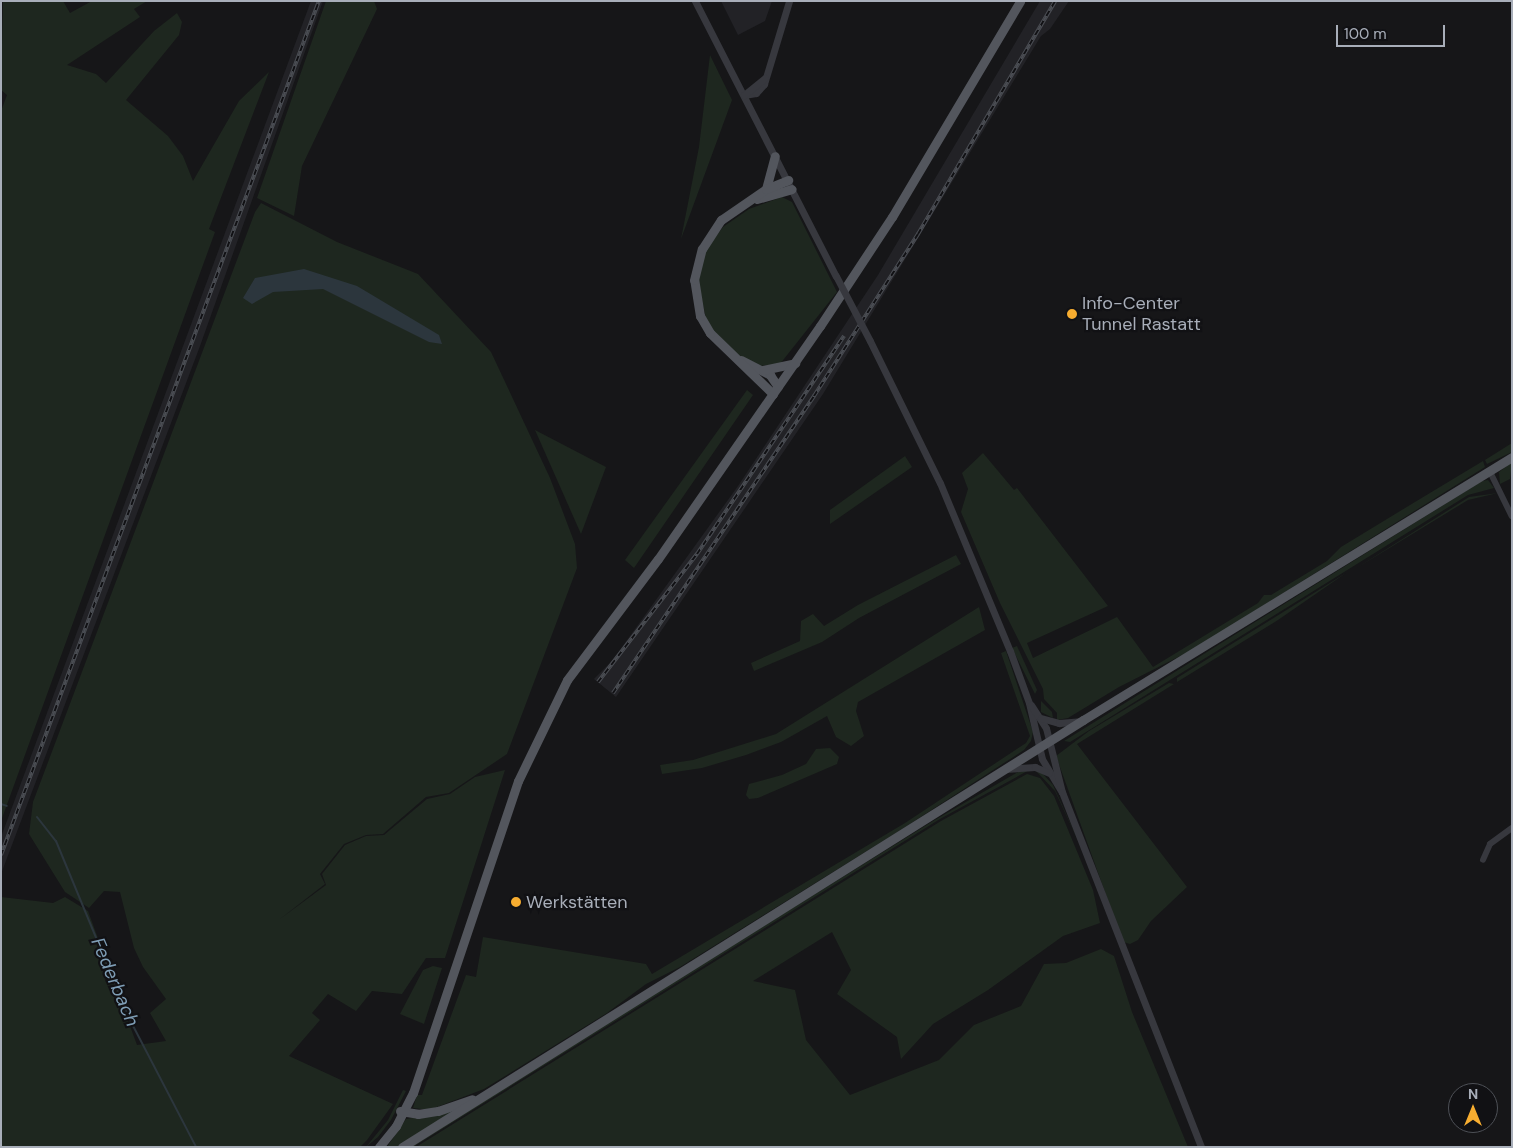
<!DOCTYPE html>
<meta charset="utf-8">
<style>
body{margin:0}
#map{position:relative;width:1513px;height:1148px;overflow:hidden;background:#161618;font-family:"DM Sans",sans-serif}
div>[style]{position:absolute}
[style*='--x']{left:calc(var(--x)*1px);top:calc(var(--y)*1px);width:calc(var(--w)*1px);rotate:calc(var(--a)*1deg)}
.built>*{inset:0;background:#222226}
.green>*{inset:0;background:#1e271f}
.water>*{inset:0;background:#2c363d}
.stream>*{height:2px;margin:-1px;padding:0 1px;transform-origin:1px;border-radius:1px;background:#2c363d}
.minor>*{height:5.5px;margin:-2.75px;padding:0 2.75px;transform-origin:2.75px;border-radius:2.75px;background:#37383e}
.tertiary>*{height:7px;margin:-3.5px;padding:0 3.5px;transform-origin:3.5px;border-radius:3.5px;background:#37383e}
.primary>*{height:9px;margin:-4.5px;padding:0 4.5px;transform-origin:4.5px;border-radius:4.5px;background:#53565d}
.rail>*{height:4px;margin-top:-2px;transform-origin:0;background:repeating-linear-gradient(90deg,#111114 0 5.5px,#4a4d53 0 11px);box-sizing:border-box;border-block:1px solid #4a4d53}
.tertiary-bridge>*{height:7px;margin:-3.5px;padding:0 3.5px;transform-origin:3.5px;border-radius:3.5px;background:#37383e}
.dots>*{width:14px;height:14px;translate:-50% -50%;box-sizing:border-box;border:2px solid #111114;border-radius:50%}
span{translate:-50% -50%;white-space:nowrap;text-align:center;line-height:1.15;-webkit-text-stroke:4.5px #111114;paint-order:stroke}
.poi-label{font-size:18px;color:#a8aeb9}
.left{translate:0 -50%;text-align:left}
.water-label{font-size:19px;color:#7e9db5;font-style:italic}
.frame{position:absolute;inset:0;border:2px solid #a8aeb9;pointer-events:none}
.north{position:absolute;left:1448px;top:1083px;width:50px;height:50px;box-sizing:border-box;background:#111114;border:1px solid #4d5056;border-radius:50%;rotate:0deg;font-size:14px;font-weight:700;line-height:20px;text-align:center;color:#a8aeb9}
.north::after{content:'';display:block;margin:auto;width:18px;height:22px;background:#f7ad30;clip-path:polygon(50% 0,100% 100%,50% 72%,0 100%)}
.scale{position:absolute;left:1336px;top:25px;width:109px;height:22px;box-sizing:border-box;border:2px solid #a8aeb9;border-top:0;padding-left:6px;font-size:15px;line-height:18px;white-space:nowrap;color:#a8aeb9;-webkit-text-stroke:4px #111114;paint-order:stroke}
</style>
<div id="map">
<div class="built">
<div style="clip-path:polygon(311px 1px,323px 1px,200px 346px,1px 874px,1px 837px)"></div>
<div style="clip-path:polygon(721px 1px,772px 1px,765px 21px,738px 35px)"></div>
<div style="clip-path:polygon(1040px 1px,1069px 1px,1050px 29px,1041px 36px,823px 394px,616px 697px,594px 679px,612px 661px,738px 486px,878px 275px)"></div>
</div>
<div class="green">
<div style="clip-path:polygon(3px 1px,63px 1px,70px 13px,92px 1px,147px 1px,134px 9px,140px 17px,67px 65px,96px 74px,106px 83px,154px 31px,177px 13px,182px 22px,179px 35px,126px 100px,168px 136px,183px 156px,193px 181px,239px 101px,269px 72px,209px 229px,215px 232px,1px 821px,1px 111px,7px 95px,1px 90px)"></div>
<div style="clip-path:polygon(326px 1px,374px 1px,377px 9px,302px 166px,294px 216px,257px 198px)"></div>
<div style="clip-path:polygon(710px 55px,732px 100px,681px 239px,699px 147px)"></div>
<div style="clip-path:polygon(782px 197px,792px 202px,837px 292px,780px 364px,759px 366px,730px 351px,707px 324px,698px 280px,706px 249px,723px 227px,749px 209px)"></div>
<div style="clip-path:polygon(261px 203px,337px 242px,418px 274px,491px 352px,550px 478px,575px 544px,577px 568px,507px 754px,449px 793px,426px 797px,383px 834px,366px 835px,344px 844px,320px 874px,325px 884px,280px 919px,326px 885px,322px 874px,345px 845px,366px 836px,384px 835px,427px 799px,450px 794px,475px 777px,505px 770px,445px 958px,426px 958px,402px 994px,372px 991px,356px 1011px,328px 994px,312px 1013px,320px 1020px,289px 1056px,393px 1104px,367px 1140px,360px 1147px,1px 1147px,1px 897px,53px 903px,65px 897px,88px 911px,137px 1045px,166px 1041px,150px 1013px,166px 999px,143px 967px,134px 948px,120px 892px,104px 891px,89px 908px,65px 892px,29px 834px,33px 802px,255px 212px)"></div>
<div style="clip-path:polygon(747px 390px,753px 395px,634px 568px,625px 560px)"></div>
<div style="clip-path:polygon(535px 430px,606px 467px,581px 534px)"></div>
<div style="clip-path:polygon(1512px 443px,1512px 452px,1487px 464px,1485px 460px)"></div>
<div style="clip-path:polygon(983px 453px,1014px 490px,1017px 488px,1108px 606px,1027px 643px,1033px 658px,1117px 617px,1153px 667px,1258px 603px,1264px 595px,1271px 595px,1327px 561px,1341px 547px,1410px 505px,1483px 461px,1485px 467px,1192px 650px,1119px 687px,1068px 718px,1057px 720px,1057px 713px,1044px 699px,1043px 689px,1000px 603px,961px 512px,968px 489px,962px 473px)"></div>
<div style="clip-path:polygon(905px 456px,912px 467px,830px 524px,830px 510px)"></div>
<div style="clip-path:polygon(1512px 462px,1510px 479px,1500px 484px,1499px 472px)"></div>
<div style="clip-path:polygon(1488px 480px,1494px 488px,1468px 495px,1070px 742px,1064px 741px,1482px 481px)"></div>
<div style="clip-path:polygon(1498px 493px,1468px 500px,1355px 569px,1469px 497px)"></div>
<div style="clip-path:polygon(956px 555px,961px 564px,859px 618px,822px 642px,754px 671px,751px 663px,800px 641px,801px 621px,813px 614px,824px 626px,858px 605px)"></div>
<div style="clip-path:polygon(1346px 573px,1278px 620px,1177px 682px,1177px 678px)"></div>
<div style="clip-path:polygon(979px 607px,985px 630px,858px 702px,856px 711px,864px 736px,851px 746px,836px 737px,827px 716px,781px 742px,746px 755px,702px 768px,662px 774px,660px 765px,693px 760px,776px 734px)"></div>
<div style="clip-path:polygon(1017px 646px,1037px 690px,1035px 694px,1012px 648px)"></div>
<div style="clip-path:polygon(1006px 651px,1033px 732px,1031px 741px,1024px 750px,899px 831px,680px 967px,646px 984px,607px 1013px,484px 1089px,429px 1110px,413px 1108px,417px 1095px,422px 1095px,466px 975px,476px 977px,483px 937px,646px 964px,652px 974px,905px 823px,1026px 743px,1030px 736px,1001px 653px)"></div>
<div style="clip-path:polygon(1169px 683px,1174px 684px,1077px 744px,1187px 887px,1151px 921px,1138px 940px,1130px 944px,1123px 942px,1056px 756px,1089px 731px)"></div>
<div style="clip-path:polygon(1041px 701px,1052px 712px,1053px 718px,1041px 712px)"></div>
<div style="clip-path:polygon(830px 748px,839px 757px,837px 764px,758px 798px,749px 799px,746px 795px,749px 784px,782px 775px,806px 764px,816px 749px)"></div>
<div style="clip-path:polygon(1031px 769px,940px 819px,413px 1147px,407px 1147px,933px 821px,1018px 772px)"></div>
<div style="clip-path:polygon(1036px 771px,1043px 774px,1053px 785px,1085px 856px,1055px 791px)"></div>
<div style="clip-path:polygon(1027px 774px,1040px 778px,1054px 796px,1093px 890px,1100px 923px,1063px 936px,988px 990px,933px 1024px,901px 1059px,897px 1037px,837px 994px,851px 970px,832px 932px,753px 981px,795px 990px,806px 1040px,850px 1095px,939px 1060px,974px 1025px,1021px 1006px,1044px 964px,1066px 963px,1101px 949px,1114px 956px,1132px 1012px,1188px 1147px,416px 1147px,941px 821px)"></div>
<div style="clip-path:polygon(433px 966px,442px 968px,424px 1024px,400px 1014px,423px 970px)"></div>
<div style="clip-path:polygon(403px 1090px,406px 1091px,391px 1120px,378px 1137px,366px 1147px,388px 1120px)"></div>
<div style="clip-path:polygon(456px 1110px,399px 1147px,387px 1147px,406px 1119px)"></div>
</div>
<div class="water">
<div style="clip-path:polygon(304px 269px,357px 286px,439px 335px,442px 344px,429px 342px,323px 289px,273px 292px,252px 304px,243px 298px,255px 278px)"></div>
</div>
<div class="stream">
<div style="--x:1;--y:804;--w:6;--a:18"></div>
<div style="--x:37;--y:817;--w:31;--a:52"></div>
<div style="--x:56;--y:841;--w:194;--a:67.5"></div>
<div style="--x:130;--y:1020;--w:143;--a:62.5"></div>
</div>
<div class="minor">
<div style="--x:1490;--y:471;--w:50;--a:63.9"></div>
<div style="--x:1483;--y:860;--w:17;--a:-66"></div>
<div style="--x:1490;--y:844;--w:27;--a:-36"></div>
</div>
<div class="tertiary">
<div style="--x:695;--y:1;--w:309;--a:62.9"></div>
<div style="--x:744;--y:95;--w:12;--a:-9"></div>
<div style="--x:756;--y:93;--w:12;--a:-48"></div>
<div style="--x:764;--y:84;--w:87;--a:-73.2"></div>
<div style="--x:744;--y:95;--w:27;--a:-39"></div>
<div style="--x:870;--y:341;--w:158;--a:63.8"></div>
<div style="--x:940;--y:483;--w:182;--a:67.4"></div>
<div style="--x:1010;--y:651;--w:55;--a:69.9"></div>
<div style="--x:1029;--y:703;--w:57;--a:76.9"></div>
<div style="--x:1042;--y:759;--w:39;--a:59"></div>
<div style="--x:1031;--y:705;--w:27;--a:57"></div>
<div style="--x:1046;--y:728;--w:66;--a:76"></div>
<div style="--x:1062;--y:792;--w:381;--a:68.6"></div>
<div style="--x:1041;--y:718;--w:19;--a:16"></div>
<div style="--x:1059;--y:723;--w:21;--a:-5"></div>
<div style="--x:1005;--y:769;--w:30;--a:-4"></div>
<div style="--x:1035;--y:767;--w:15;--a:23"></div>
</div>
<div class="primary">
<div style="--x:766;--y:189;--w:34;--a:-75"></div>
<div style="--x:757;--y:199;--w:36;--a:-16"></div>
<div style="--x:741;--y:360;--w:33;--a:27"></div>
<div style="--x:770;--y:375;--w:14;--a:56"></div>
<div style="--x:763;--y:370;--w:33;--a:-12"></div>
<div style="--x:773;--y:394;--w:88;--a:-135.9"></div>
<div style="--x:710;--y:333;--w:20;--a:-120"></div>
<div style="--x:700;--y:316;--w:36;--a:-99"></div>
<div style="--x:694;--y:280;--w:32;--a:-76"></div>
<div style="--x:702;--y:249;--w:35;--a:-57"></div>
<div style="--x:721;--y:220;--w:55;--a:-34.6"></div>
<div style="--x:766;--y:189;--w:24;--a:-22"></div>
<div style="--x:400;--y:1111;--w:18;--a:9"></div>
<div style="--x:418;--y:1114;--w:20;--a:-9"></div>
<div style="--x:438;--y:1111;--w:36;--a:-19"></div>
<div style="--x:379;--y:1147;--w:27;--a:-51"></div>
<div style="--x:396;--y:1126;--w:37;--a:-63"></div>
<div style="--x:413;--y:1093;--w:329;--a:-71.4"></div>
<div style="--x:518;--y:781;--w:112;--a:-64.1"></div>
<div style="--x:567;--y:680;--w:151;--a:-53.1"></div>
<div style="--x:658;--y:559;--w:284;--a:-55.2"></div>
<div style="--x:820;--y:326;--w:131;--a:-56.6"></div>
<div style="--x:892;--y:217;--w:251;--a:-59.3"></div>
<div style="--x:402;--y:1147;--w:804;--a:-32.09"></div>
<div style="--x:1083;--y:720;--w:503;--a:-31.51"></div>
</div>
<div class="rail">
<div style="--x:598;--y:682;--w:162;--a:-52.3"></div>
<div style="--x:697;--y:554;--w:263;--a:-56"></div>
<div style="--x:613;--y:693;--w:359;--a:-55.9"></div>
<div style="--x:814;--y:396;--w:193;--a:-57.3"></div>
<div style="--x:918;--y:234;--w:270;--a:-59.5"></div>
<div style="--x:1;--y:855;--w:911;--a:-69.58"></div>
</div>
<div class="tertiary-bridge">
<div style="--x:836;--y:276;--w:73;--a:62.4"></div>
</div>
<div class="dots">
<div style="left:1072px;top:314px;background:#f7ad30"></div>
<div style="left:516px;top:902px;background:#f7ad30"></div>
</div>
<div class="poi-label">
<span class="left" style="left:1082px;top:314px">Info-Center<br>Tunnel Rastatt</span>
<span class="left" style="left:526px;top:902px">Werkstätten</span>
</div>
<div class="water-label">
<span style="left:115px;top:982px;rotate:67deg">Federbach</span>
</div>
<div class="frame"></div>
<div class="north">N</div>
<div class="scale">100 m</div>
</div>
